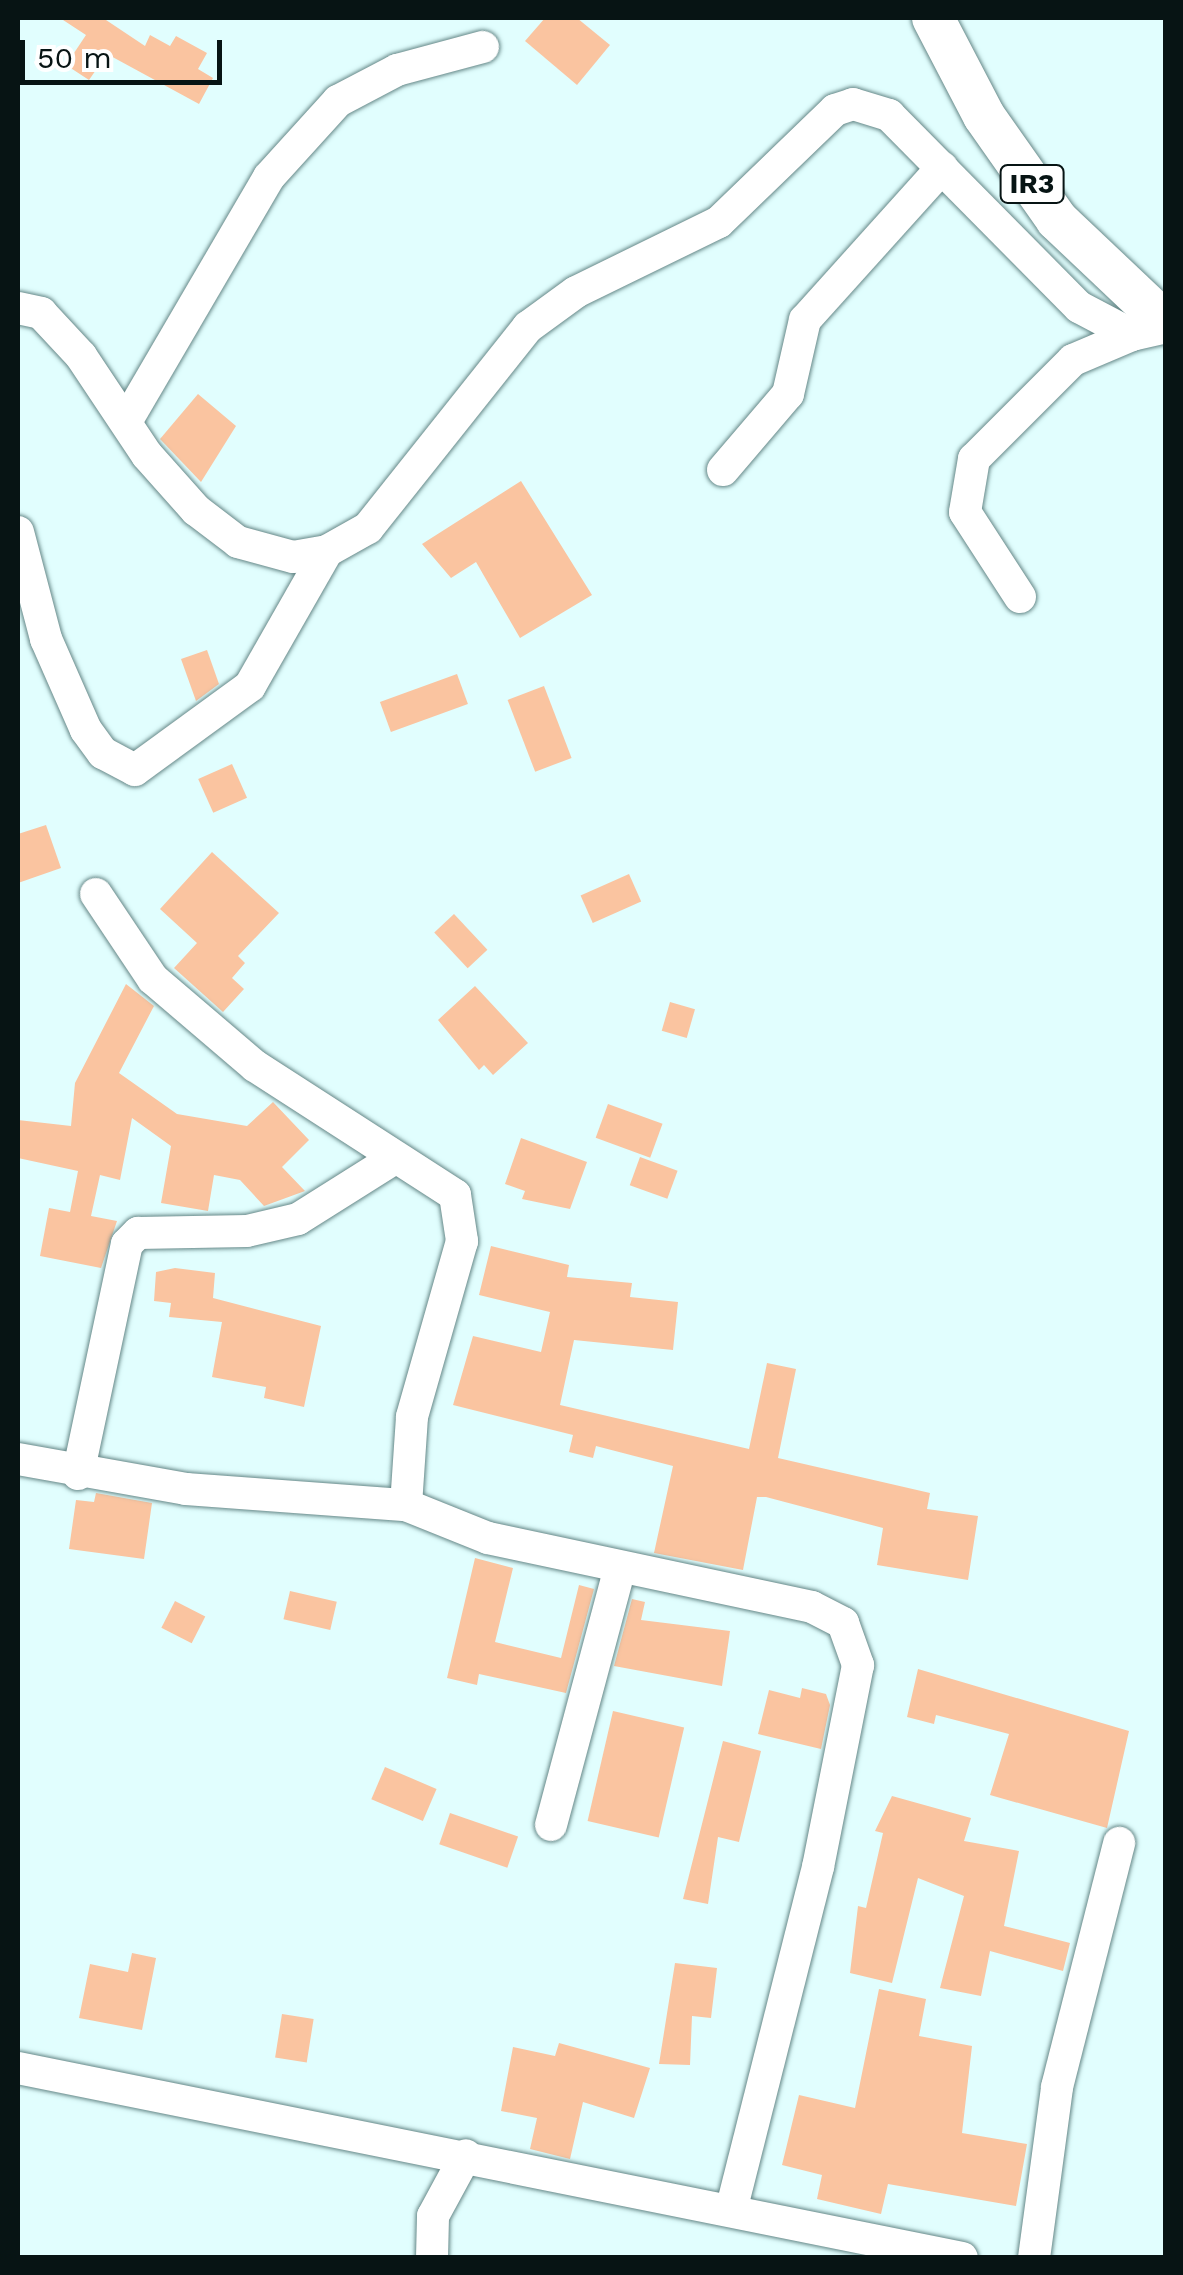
<!DOCTYPE html>
<style>
body{margin:0}
#map{position:relative;width:1183px;height:2275px;overflow:hidden;background:#e1fefe;font-family:"Work Sans",sans-serif}
div>[style]{position:absolute}
[style*='--x']{left:calc(var(--x)*1px);top:calc(var(--y)*1px);width:calc(var(--w)*1px);rotate:calc(var(--a)*1deg)}
.building>*{inset:0;background:#fac4a0;transform-origin:0 0}
.roads{filter:drop-shadow(0 0 2px #658787) drop-shadow(0 0 2px #658787)}
.minor>*{height:32px;margin:-16px;padding:0 16px;transform-origin:16px;border-radius:16px;background:#fff}
.major>*{height:42px;margin:-21px;padding:0 21px;transform-origin:21px;border-radius:21px;background:#fff}
span{translate:-50% -50%;white-space:nowrap;text-align:center;line-height:1.15;-webkit-text-stroke:10px #fff;paint-order:stroke}
.shield-label span{padding:2px 8px;background:#fff;border:2px solid;border-radius:8px;-webkit-text-stroke-width:0}
.shield-label{font-size:28px;color:#071414;font-weight:700}
.frame{position:absolute;inset:0;border:20px solid #071414;pointer-events:none}
.scale{position:absolute;left:20px;top:40px;width:202px;height:45px;box-sizing:border-box;border:5px solid #071414;border-top:0;padding-left:12px;font-size:30px;line-height:35px;white-space:nowrap;color:#071414;-webkit-text-stroke:8px #fff;paint-order:stroke}
</style>
<div id="map">
<div class="building">
<div style="clip-path:polygon(60px 18px,103px 18px,145px 46px,150px 35px,170px 46px,176px 36px,207px 53px,198px 69px,213px 78px,199px 104px,107px 54px,89px 80px,66px 65px,86px 35px)"></div>
<div style="clip-path:polygon(545px 18px,577px 18px,610px 45px,577px 85px,525px 41px)"></div>
<div style="clip-path:polygon(198px 394px,236px 426px,201px 482px,160px 439px)"></div>
<div style="clip-path:polygon(521px 481px,592px 595px,520px 638px,476px 562px,451px 578px,422px 544px)"></div>
<div style="clip-path:polygon(207px 650px,219px 684px,196px 701px,181px 659px)"></div>
<div style="left:457px;top:674px;width:32px;height:82px;rotate:70deg"></div>
<div style="left:544px;top:686px;width:77px;height:39px;rotate:69deg"></div>
<div style="left:232px;top:764px;width:37px;height:37px;rotate:66deg"></div>
<div style="clip-path:polygon(46px 825px,61px 868px,18px 883px,18px 834px)"></div>
<div style="clip-path:polygon(212px 852px,279px 913px,238px 956px,245px 963px,232px 978px,244px 989px,223px 1012px,174px 968px,197px 943px,160px 909px)"></div>
<div style="left:629px;top:874px;width:30px;height:53px;rotate:66deg"></div>
<div style="left:454px;top:914px;width:49px;height:27px;rotate:47deg"></div>
<div style="clip-path:polygon(126px 984px,154px 1006px,119px 1073px,177px 1114px,247px 1126px,273px 1102px,309px 1140px,282px 1167px,305px 1191px,264px 1206px,240px 1180px,214px 1175px,208px 1211px,161px 1203px,171px 1146px,132px 1118px,120px 1180px,100px 1175px,91px 1216px,117px 1221px,101px 1268px,40px 1256px,49px 1208px,70px 1212px,78px 1171px,18px 1158px,18px 1120px,71px 1126px,75px 1083px)"></div>
<div style="clip-path:polygon(475px 986px,528px 1043px,493px 1075px,484px 1065px,479px 1070px,438px 1020px)"></div>
<div style="left:670px;top:1002px;width:26px;height:30px;rotate:16deg"></div>
<div style="left:608px;top:1104px;width:58px;height:36px;rotate:20deg"></div>
<div style="clip-path:polygon(521px 1138px,587px 1162px,570px 1209px,522px 1199px,525px 1191px,505px 1184px)"></div>
<div style="left:640px;top:1157px;width:40px;height:30px;rotate:20deg"></div>
<div style="clip-path:polygon(491px 1246px,569px 1265px,567px 1277px,632px 1283px,630px 1297px,678px 1302px,673px 1350px,574px 1340px,560px 1405px,749px 1449px,767px 1363px,796px 1369px,778px 1458px,930px 1493px,927px 1509px,978px 1516px,968px 1580px,877px 1565px,883px 1528px,766px 1497px,757px 1497px,743px 1570px,654px 1553px,673px 1466px,596px 1446px,593px 1458px,569px 1452px,573px 1435px,453px 1405px,473px 1336px,541px 1352px,550px 1312px,479px 1295px)"></div>
<div style="clip-path:polygon(175px 1268px,215px 1273px,213px 1298px,321px 1326px,304px 1407px,264px 1398px,266px 1387px,212px 1377px,222px 1322px,169px 1317px,171px 1303px,154px 1301px,156px 1272px)"></div>
<div style="clip-path:polygon(96px 1493px,152px 1503px,144px 1559px,69px 1549px,76px 1500px,94px 1502px)"></div>
<div style="clip-path:polygon(475px 1558px,513px 1568px,495px 1642px,561px 1658px,579px 1585px,594px 1589px,566px 1693px,479px 1674px,477px 1685px,447px 1678px)"></div>
<div style="left:290px;top:1591px;width:48px;height:29px;rotate:13deg"></div>
<div style="clip-path:polygon(632px 1599px,645px 1602px,641px 1620px,730px 1631px,722px 1686px,614px 1666px)"></div>
<div style="left:175px;top:1601px;width:34px;height:30px;rotate:27deg"></div>
<div style="clip-path:polygon(918px 1669px,1129px 1731px,1107px 1828px,990px 1795px,1009px 1734px,936px 1715px,934px 1724px,907px 1717px)"></div>
<div style="clip-path:polygon(802px 1688px,826px 1694px,830px 1705px,821px 1749px,758px 1734px,769px 1690px,800px 1698px)"></div>
<div style="left:613px;top:1711px;width:73px;height:113px;rotate:13deg"></div>
<div style="clip-path:polygon(723px 1741px,761px 1751px,739px 1842px,718px 1837px,708px 1904px,683px 1899px)"></div>
<div style="left:385px;top:1767px;width:56px;height:35px;rotate:23deg"></div>
<div style="clip-path:polygon(892px 1796px,971px 1818px,964px 1841px,1019px 1851px,1004px 1926px,1070px 1943px,1063px 1971px,990px 1951px,981px 1996px,940px 1988px,964px 1896px,918px 1878px,892px 1983px,850px 1973px,858px 1906px,866px 1908px,883px 1833px,875px 1831px)"></div>
<div style="left:450px;top:1813px;width:72px;height:33px;rotate:19deg"></div>
<div style="clip-path:polygon(132px 1953px,156px 1958px,142px 2030px,79px 2018px,90px 1964px,128px 1972px)"></div>
<div style="clip-path:polygon(675px 1963px,717px 1968px,711px 2018px,692px 2016px,690px 2065px,659px 2064px)"></div>
<div style="clip-path:polygon(879px 1989px,926px 1999px,919px 2036px,972px 2046px,962px 2133px,1027px 2144px,1016px 2206px,888px 2184px,881px 2214px,817px 2199px,822px 2175px,782px 2165px,799px 2095px,855px 2108px)"></div>
<div style="left:282px;top:2014px;width:32px;height:44px;rotate:9deg"></div>
<div style="clip-path:polygon(559px 2043px,650px 2068px,634px 2118px,583px 2102px,570px 2159px,530px 2149px,537px 2118px,501px 2111px,513px 2047px,555px 2056px)"></div>
</div>
<div class="roads">
<div class="minor">
<div style="--x:18;--y:308;--w:24;--a:12"></div>
<div style="--x:41;--y:313;--w:59;--a:47.1"></div>
<div style="--x:81;--y:356;--w:119;--a:56.3"></div>
<div style="--x:147;--y:455;--w:74;--a:48.3"></div>
<div style="--x:196;--y:510;--w:53;--a:37.3"></div>
<div style="--x:238;--y:542;--w:57;--a:15.3"></div>
<div style="--x:293;--y:557;--w:35;--a:-10"></div>
<div style="--x:327;--y:551;--w:47;--a:-29.3"></div>
<div style="--x:368;--y:528;--w:257;--a:-51.5"></div>
<div style="--x:528;--y:327;--w:59;--a:-36.1"></div>
<div style="--x:576;--y:292;--w:159;--a:-26.1"></div>
<div style="--x:719;--y:222;--w:161;--a:-44"></div>
<div style="--x:835;--y:110;--w:19;--a:-18"></div>
<div style="--x:853;--y:104;--w:38;--a:17"></div>
<div style="--x:889;--y:115;--w:270;--a:45.3"></div>
<div style="--x:1079;--y:307;--w:60;--a:27.8"></div>
<div style="--x:1132;--y:335;--w:35;--a:-13"></div>
<div style="--x:127;--y:420;--w:281;--a:-59.7"></div>
<div style="--x:269;--y:177;--w:103;--a:-47.8"></div>
<div style="--x:338;--y:101;--w:67;--a:-27.7"></div>
<div style="--x:397;--y:70;--w:89;--a:-15"></div>
<div style="--x:723;--y:470;--w:100;--a:-49.5"></div>
<div style="--x:788;--y:394;--w:76;--a:-77.1"></div>
<div style="--x:805;--y:320;--w:205;--a:-48"></div>
<div style="--x:18;--y:532;--w:111;--a:75.3"></div>
<div style="--x:46;--y:639;--w:99;--a:66.3"></div>
<div style="--x:86;--y:730;--w:29;--a:54"></div>
<div style="--x:103;--y:753;--w:36;--a:28"></div>
<div style="--x:135;--y:770;--w:142;--a:-36.1"></div>
<div style="--x:250;--y:686;--w:155;--a:-60.3"></div>
<div style="--x:1020;--y:597;--w:101;--a:-122.9"></div>
<div style="--x:965;--y:512;--w:54;--a:-80.4"></div>
<div style="--x:974;--y:459;--w:140;--a:-45"></div>
<div style="--x:1073;--y:360;--w:64;--a:-23"></div>
<div style="--x:96;--y:894;--w:102;--a:56.2"></div>
<div style="--x:153;--y:979;--w:134;--a:40.5"></div>
<div style="--x:255;--y:1066;--w:238;--a:32.8"></div>
<div style="--x:455;--y:1195;--w:47;--a:81.3"></div>
<div style="--x:462;--y:1241;--w:183;--a:105.9"></div>
<div style="--x:412;--y:1417;--w:88;--a:93.9"></div>
<div style="--x:18;--y:1459;--w:171;--a:10.1"></div>
<div style="--x:186;--y:1489;--w:221;--a:4.2"></div>
<div style="--x:406;--y:1505;--w:88;--a:21.9"></div>
<div style="--x:488;--y:1538;--w:331;--a:12"></div>
<div style="--x:812;--y:1607;--w:35;--a:27"></div>
<div style="--x:843;--y:1623;--w:45;--a:70.3"></div>
<div style="--x:858;--y:1665;--w:206;--a:101.2"></div>
<div style="--x:818;--y:1867;--w:351;--a:104.2"></div>
<div style="--x:78;--y:1474;--w:235;--a:-78"></div>
<div style="--x:127;--y:1244;--w:16;--a:-45"></div>
<div style="--x:138;--y:1233;--w:109;--a:-1.1"></div>
<div style="--x:247;--y:1231;--w:52;--a:-13.2"></div>
<div style="--x:298;--y:1219;--w:115;--a:-32.2"></div>
<div style="--x:551;--y:1825;--w:263;--a:-75"></div>
<div style="--x:18;--y:2068;--w:963;--a:11.38"></div>
<div style="--x:432;--y:2258;--w:42;--a:-88.6"></div>
<div style="--x:433;--y:2216;--w:69;--a:-61.6"></div>
<div style="--x:1034;--y:2258;--w:173;--a:-82.3"></div>
<div style="--x:1057;--y:2087;--w:252;--a:-75.7"></div>
</div>
<div class="major">
<div style="--x:933;--y:18;--w:110;--a:62.5"></div>
<div style="--x:984;--y:116;--w:127;--a:54.9"></div>
<div style="--x:1057;--y:220;--w:150;--a:43.4"></div>
</div>
</div>
<div class="shield-label">
<span style="left:1032px;top:184px">IR3</span>
</div>
<div class="frame"></div>
<div class="scale">50 m</div>
</div>
